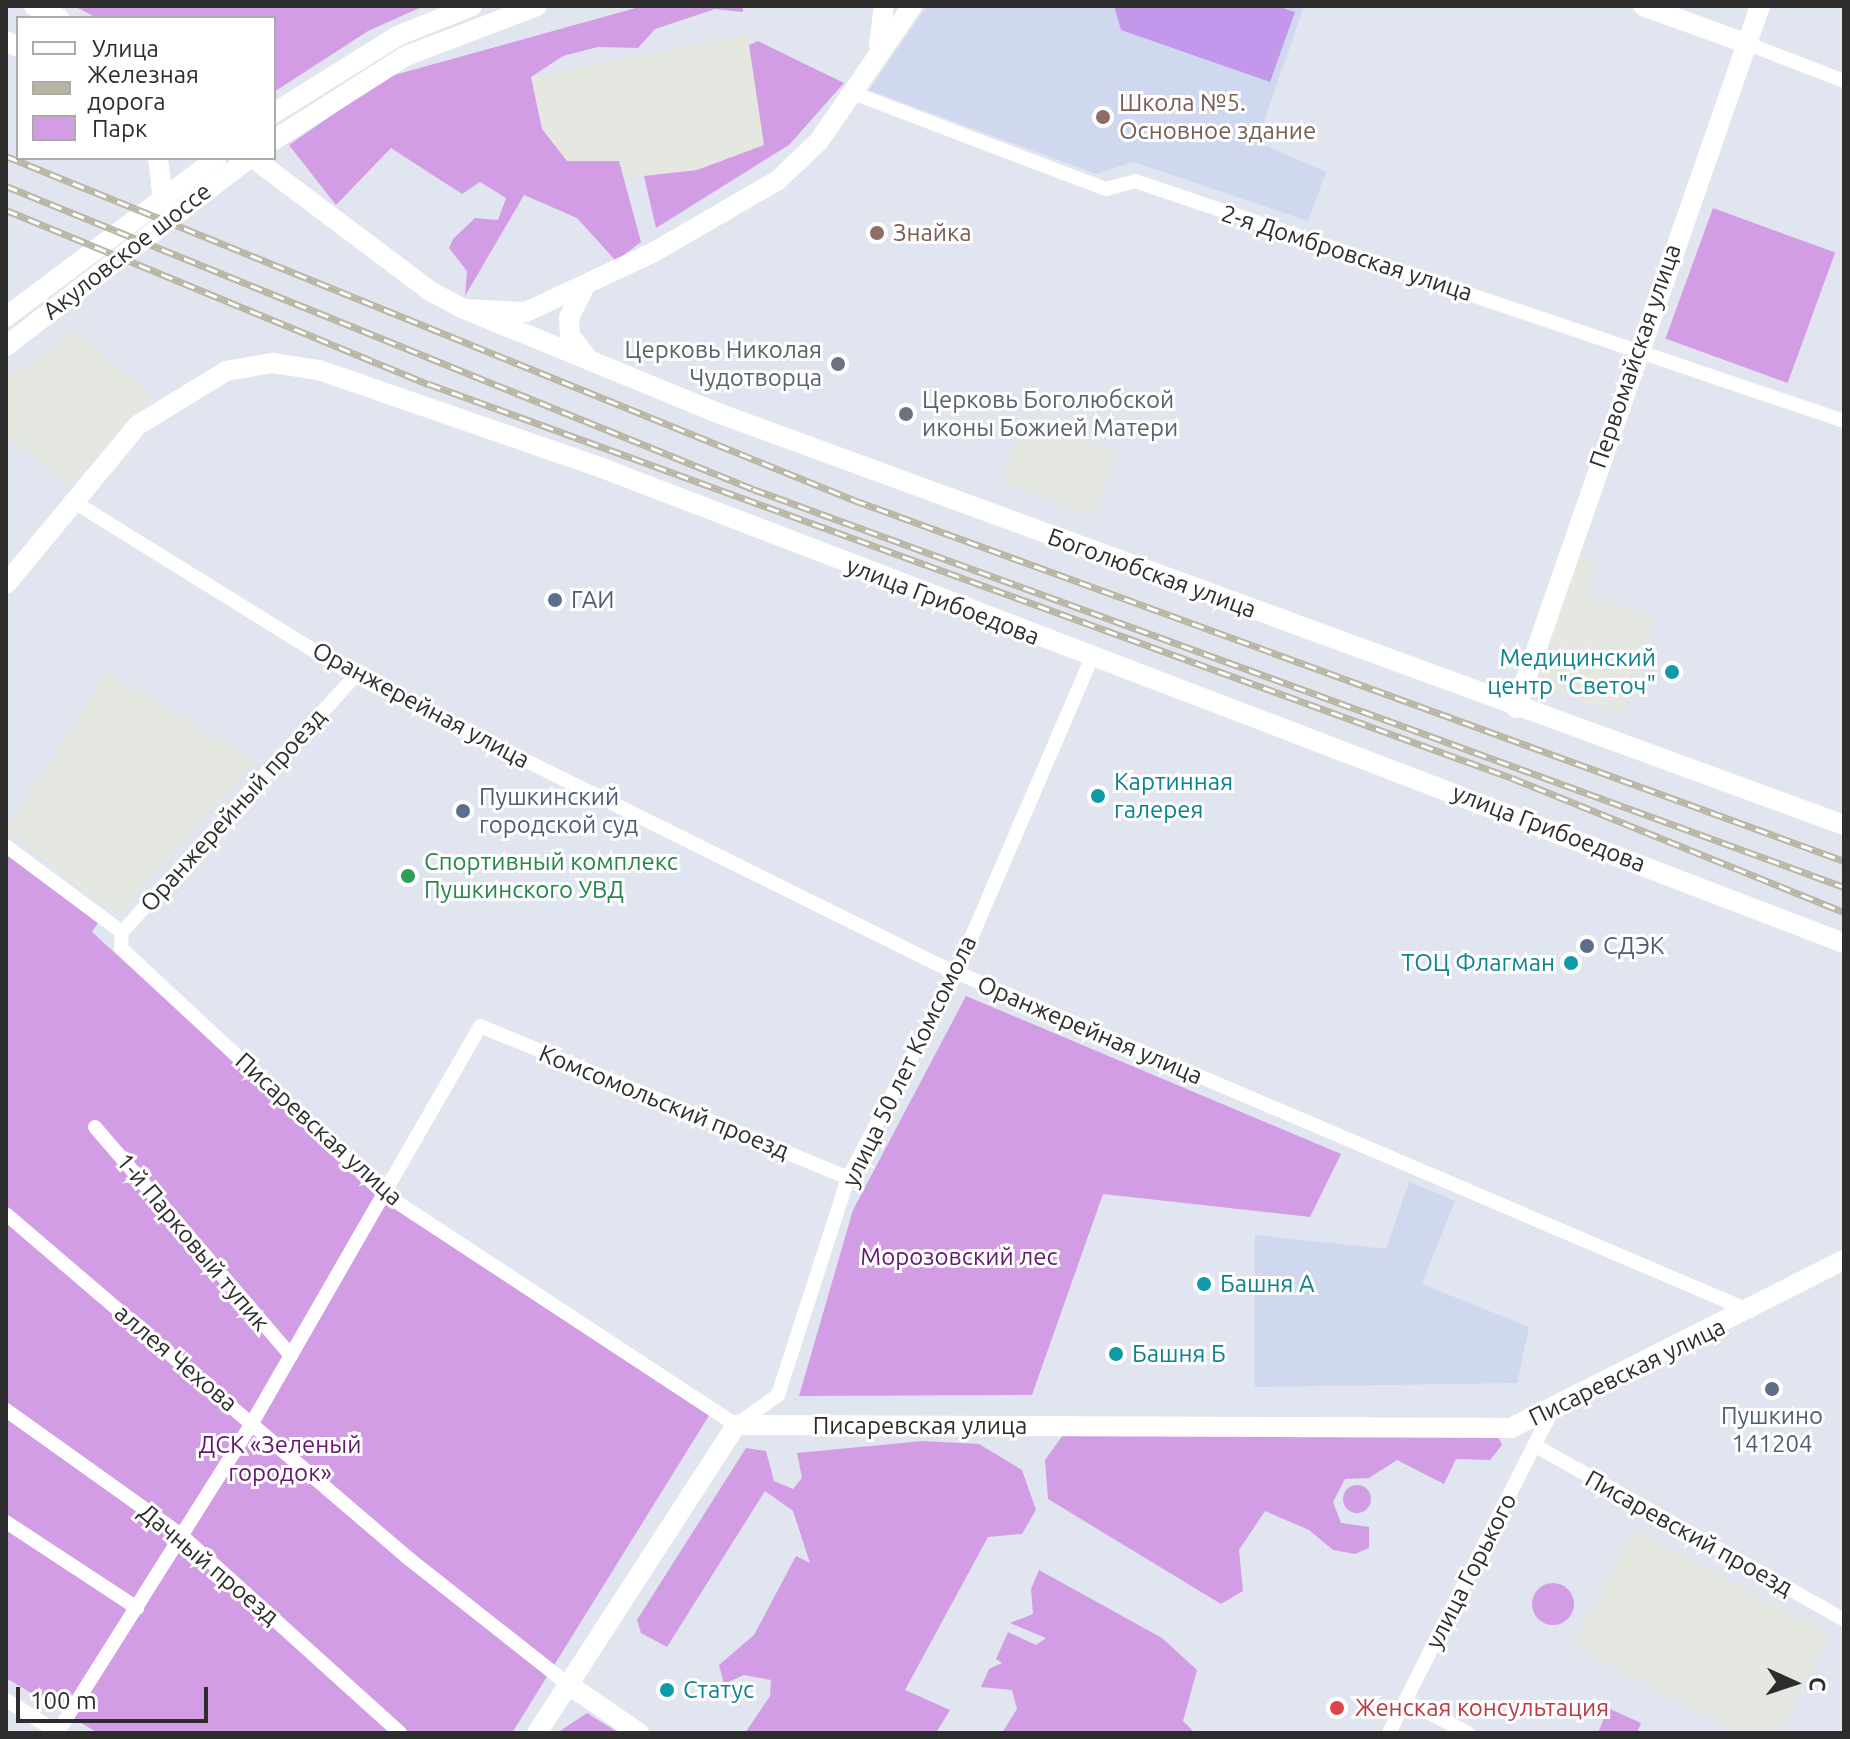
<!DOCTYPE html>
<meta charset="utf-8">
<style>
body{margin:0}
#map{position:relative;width:1850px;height:1739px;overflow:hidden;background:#e0e5ef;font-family:Ubuntu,sans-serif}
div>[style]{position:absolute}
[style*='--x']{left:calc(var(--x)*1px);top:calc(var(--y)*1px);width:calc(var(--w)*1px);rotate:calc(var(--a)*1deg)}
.industrial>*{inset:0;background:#e5e8e0;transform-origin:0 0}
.education>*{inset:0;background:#d0d8f0}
.green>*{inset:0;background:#d39de5;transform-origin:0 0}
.round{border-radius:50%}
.pitch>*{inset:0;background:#c398ec}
.street>*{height:14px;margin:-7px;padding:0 7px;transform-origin:7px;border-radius:7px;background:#fff}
.secondary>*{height:20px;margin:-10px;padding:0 10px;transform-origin:10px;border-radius:10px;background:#fff}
.rail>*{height:7px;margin-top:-3.5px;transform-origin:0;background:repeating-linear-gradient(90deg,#fff 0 12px,#b8b6a2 0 24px);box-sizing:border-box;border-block:2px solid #b8b6a2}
.dots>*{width:22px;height:22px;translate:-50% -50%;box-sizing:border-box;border:4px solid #fff;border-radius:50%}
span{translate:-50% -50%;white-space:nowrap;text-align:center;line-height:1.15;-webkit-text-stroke:6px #fff;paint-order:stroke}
.education-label{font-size:24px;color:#785e54}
.left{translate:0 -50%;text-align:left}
.street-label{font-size:24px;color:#2d2d2d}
.worship-label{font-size:24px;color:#5b616d}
.right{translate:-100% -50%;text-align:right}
.service-label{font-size:24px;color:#4e5e75}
.culture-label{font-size:24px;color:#0d838f}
.leisure-label{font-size:24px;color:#27864d}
.park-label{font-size:24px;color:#631a6e}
.health-label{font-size:24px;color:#be3a42}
.frame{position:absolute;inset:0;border:8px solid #2d2d2d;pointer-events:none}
.legend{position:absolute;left:16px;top:16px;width:260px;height:144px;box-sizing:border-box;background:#fff;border:2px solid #ababab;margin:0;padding:10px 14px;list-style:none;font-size:24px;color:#2d2d2d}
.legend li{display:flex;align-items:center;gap:16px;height:40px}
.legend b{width:40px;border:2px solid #ababab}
.north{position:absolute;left:1754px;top:1643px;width:80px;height:80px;-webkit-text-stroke:6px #fff;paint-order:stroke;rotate:93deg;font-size:22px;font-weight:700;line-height:32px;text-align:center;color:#2d2d2d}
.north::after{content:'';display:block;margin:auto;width:28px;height:36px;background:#2d2d2d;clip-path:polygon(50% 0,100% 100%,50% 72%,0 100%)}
.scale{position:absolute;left:16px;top:1687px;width:192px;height:36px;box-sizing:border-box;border:4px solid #2d2d2d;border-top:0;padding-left:10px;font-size:24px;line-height:28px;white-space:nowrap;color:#2d2d2d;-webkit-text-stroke:6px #fff;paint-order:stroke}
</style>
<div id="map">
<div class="industrial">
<div style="clip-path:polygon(749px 34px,765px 145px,697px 170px,623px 178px,619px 161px,567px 161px,542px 129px,531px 77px)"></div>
<div style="clip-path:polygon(76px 330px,152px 397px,69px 485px,6px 434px,6px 380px)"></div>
<div style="left:1024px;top:418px;width:98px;height:68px;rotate:20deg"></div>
<div style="clip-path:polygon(1578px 554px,1597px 560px,1586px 595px,1655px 619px,1622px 715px,1533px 684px)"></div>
<div style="clip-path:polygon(107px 672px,256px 761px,116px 916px,6px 830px)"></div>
<div style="clip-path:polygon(1634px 1530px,1830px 1634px,1777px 1733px,1742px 1733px,1572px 1646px)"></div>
</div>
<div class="education">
<div style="clip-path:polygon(927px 6px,1304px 6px,1257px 142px,1326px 172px,1308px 221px,1133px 162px,1096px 174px,869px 90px)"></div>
<div style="clip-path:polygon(1409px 1182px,1455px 1201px,1422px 1284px,1529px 1327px,1517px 1383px,1255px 1387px,1255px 1235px,1386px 1249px)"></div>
</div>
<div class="green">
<div style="clip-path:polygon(74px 6px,424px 6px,368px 31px,274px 92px,274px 18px,97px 18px)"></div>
<div style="clip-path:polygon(643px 6px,743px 6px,743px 12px,715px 9px,655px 29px,638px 48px,598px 47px,563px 56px,531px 77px,542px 129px,567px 161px,619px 161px,641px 242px,616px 261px,577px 218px,524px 195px,465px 296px,467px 271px,449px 248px,453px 239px,475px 218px,498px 220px,506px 198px,480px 182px,462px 194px,391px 148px,336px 205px,289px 145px,387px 77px)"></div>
<div style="clip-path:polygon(758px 41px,844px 83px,789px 145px,656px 228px,644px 176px,697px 170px,764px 145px,749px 45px)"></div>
<div style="left:1713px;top:208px;width:130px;height:139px;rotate:20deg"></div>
<div style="clip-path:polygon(6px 854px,98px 923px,92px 932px,379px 1195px,710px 1414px,512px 1733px,98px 1733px,6px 1678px)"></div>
<div style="clip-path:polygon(966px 996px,1341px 1154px,1310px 1217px,1103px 1194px,1032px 1395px,799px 1396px,853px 1210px)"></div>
<div style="clip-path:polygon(1496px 1432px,1502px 1445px,1490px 1460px,1456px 1459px,1444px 1484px,1397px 1460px,1369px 1478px,1345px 1479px,1333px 1502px,1341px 1523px,1369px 1527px,1369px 1548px,1355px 1554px,1333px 1550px,1309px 1530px,1265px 1511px,1239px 1550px,1243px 1591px,1221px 1604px,1048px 1499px,1045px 1460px,1063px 1435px)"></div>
<div style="clip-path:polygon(923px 1441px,979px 1444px,1022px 1470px,1036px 1510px,1022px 1534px,988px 1537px,905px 1690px,950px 1710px,936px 1733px,745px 1733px,770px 1696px,771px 1680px,744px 1675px,724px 1684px,719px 1665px,754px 1635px,796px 1556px,810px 1563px,793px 1511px,765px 1491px,667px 1647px,641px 1633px,637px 1620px,746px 1448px,766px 1451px,774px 1481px,793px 1489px,802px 1478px,797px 1453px)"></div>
<div class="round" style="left:1343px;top:1485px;width:28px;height:28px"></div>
<div style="clip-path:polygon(1039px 1570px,1162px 1638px,1197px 1670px,1183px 1721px,1195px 1733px,1002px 1733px,1017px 1709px,1012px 1690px,981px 1687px,989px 1669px,1002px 1663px,996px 1659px,1008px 1632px,1036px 1645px,1046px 1638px,1010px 1623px,1033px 1614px,1031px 1589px)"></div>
<div class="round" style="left:1532px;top:1583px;width:42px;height:42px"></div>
<div style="clip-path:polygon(1608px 1708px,1641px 1723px,1637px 1733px,1598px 1733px)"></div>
<div style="clip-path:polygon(587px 1713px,619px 1733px,557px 1733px)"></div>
</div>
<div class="pitch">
<div style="clip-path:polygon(1114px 6px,1277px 6px,1295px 12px,1270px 82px,1121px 30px)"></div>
</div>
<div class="street">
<div style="--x:1748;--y:44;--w:103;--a:21.1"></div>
<div style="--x:853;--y:93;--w:271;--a:20.8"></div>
<div style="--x:1106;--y:189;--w:30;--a:-15"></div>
<div style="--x:1135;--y:181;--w:749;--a:18.7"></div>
<div style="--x:71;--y:500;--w:334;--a:31.8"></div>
<div style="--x:355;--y:676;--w:652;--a:26.33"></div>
<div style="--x:939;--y:965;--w:882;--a:23.1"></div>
<div style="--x:355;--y:676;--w:346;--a:132.3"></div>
<div style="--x:122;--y:932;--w:16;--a:94"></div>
<div style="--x:121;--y:948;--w:362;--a:43"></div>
<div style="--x:386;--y:1195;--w:419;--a:33.3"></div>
<div style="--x:736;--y:1425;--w:52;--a:-35.5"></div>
<div style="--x:778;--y:1395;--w:228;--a:-72.1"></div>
<div style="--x:848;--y:1178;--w:232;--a:-62.2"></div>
<div style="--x:956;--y:973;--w:342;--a:-66.7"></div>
<div style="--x:6;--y:846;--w:144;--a:36.6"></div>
<div style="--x:95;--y:1127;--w:301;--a:49.4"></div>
<div style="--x:6;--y:1214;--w:529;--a:40.55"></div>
<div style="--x:408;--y:1558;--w:205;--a:38.3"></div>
<div style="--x:6;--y:1410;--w:215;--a:35.5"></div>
<div style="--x:181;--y:1535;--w:295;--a:42.1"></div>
<div style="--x:1534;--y:1445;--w:356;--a:29.4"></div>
<div style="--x:6;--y:1522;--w:157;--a:33.3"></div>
<div style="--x:6;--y:1700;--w:62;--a:31.9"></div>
<div style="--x:1406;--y:1701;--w:70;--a:27.3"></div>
<div style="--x:57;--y:1733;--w:366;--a:-57.8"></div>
<div style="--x:252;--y:1423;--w:458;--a:-60.1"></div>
<div style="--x:480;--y:1026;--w:398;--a:22.4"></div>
<div style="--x:1389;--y:1733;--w:363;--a:-63.2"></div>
</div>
<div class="secondary">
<div style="--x:34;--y:6;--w:28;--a:26"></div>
<div style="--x:1643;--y:6;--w:112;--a:19.9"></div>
<div style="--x:6;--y:41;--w:13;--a:27"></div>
<div style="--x:879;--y:45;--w:39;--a:-83"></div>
<div style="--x:274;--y:113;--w:145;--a:-32"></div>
<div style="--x:397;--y:36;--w:81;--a:-21.8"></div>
<div style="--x:274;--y:140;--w:156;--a:-32.5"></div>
<div style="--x:406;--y:56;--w:140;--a:-20.9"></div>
<div style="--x:158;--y:158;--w:42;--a:83.2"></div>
<div style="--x:253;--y:158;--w:221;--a:36.9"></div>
<div style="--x:430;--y:291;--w:38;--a:28"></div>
<div style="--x:464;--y:309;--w:62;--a:2.8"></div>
<div style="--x:526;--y:312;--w:141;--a:-25.1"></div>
<div style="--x:654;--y:252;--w:143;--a:-30.1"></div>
<div style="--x:778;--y:180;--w:57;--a:-43.6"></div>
<div style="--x:819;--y:141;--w:164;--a:-55.4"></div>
<div style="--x:585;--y:286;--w:35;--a:117"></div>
<div style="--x:569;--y:317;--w:19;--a:87"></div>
<div style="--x:570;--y:336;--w:26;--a:51"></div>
<div style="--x:464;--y:309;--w:271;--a:22.3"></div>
<div style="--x:715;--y:412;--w:1202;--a:20.09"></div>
<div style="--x:6;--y:317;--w:264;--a:-37"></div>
<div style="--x:6;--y:346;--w:307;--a:-37.7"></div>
<div style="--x:6;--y:584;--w:207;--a:-50.3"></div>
<div style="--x:138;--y:425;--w:103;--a:-31.5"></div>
<div style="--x:226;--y:371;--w:47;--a:-9.9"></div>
<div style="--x:272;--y:363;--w:48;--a:8.5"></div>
<div style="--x:319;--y:370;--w:305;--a:19.1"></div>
<div style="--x:607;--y:470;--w:1324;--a:20.93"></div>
<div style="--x:1516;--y:708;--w:743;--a:-70.83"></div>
<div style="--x:569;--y:1685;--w:85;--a:34.4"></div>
<div style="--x:537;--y:1733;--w:367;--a:-57.1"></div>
<div style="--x:736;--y:1425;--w:775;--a:0.22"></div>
<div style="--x:1511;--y:1428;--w:373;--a:-26.8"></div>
</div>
<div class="rail">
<div style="--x:6;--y:156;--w:915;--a:22.08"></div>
<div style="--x:854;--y:500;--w:1054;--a:20.03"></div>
<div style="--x:6;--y:186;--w:806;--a:22.08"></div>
<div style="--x:753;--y:489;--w:1161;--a:20.04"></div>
<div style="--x:6;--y:210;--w:457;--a:22.4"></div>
<div style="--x:429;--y:384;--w:1152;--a:19.99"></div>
<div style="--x:1512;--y:778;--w:358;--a:22"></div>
</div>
<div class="dots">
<div style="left:1103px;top:117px;background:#8d6e63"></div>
<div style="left:877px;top:233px;background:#8d6e63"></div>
<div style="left:838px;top:364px;background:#6b7280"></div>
<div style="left:906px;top:414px;background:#6b7280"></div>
<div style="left:555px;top:600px;background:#5c6f8a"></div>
<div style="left:1672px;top:672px;background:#0f9aa8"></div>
<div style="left:1098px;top:796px;background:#0f9aa8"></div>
<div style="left:463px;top:811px;background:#5c6f8a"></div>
<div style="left:408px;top:876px;background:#2e9e5b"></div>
<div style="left:1587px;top:946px;background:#5c6f8a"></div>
<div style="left:1571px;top:963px;background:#0f9aa8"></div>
<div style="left:1204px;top:1284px;background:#0f9aa8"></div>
<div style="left:1116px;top:1354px;background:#0f9aa8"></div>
<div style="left:1772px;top:1389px;background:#5c6f8a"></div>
<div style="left:667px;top:1690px;background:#0f9aa8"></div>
<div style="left:1337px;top:1708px;background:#e0444e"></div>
</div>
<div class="education-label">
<span class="left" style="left:1119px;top:117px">Школа №5.<br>Основное здание</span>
<span class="left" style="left:893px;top:233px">Знайка</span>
</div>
<div class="street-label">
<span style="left:127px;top:251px;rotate:-38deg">Акуловское шоссе</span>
<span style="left:1347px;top:253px;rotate:18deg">2-я Домбровская улица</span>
<span style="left:1635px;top:356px;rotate:-71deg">Первомайская улица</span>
<span style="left:1152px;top:573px;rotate:20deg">Боголюбская улица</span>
<span style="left:943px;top:601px;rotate:21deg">улица Грибоедова</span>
<span style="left:421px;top:705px;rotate:28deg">Оранжерейная улица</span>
<span style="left:233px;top:810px;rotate:-48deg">Оранжерейный проезд</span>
<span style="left:1549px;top:828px;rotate:21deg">улица Грибоедова</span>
<span style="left:1090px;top:1030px;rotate:23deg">Оранжерейная улица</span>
<span style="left:909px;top:1061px;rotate:-64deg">улица 50 лет Комсомола</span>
<span style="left:664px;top:1102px;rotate:22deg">Комсомольский проезд</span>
<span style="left:319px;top:1129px;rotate:42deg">Писаревская улица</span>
<span style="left:193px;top:1242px;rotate:50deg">1-й Парковый тупик</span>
<span style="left:176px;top:1358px;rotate:40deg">аллея Чехова</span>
<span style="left:1627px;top:1372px;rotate:-26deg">Писаревская улица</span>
<span style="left:920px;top:1426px">Писаревская улица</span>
<span style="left:1689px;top:1533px;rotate:29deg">Писаревский проезд</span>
<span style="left:209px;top:1564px;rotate:40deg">Дачный проезд</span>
<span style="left:1471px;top:1571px;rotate:-63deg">улица Горького</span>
</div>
<div class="worship-label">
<span class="right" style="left:822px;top:364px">Церковь Николая<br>Чудотворца</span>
<span class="left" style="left:922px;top:414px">Церковь Боголюбской<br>иконы Божией Матери</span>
</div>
<div class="service-label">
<span class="left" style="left:571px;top:600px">ГАИ</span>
<span class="left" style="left:479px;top:811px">Пушкинский<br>городской суд</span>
<span class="left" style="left:1603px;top:946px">СДЭК</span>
<span style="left:1772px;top:1430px">Пушкино<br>141204</span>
</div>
<div class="culture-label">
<span class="right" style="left:1656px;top:672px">Медицинский<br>центр "Светоч"</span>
<span class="left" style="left:1114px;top:796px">Картинная<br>галерея</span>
<span class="right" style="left:1555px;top:963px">ТОЦ Флагман</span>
<span class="left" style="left:1220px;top:1284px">Башня А</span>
<span class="left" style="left:1132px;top:1354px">Башня Б</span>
<span class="left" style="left:683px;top:1690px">Статус</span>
</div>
<div class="leisure-label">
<span class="left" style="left:424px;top:876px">Спортивный комплекс<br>Пушкинского УВД</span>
</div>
<div class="park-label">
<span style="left:959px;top:1257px">Морозовский лес</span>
<span style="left:280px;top:1459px">ДСК «Зеленый<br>городок»</span>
</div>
<div class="health-label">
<span class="left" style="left:1355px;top:1708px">Женская консультация</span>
</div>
<div class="frame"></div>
<ul class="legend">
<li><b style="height:10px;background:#fff"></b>Улица</li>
<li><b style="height:10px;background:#b8b6a2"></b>Железная дорога</li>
<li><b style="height:22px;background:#d39de5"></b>Парк</li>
</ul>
<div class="north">С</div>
<div class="scale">100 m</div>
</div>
